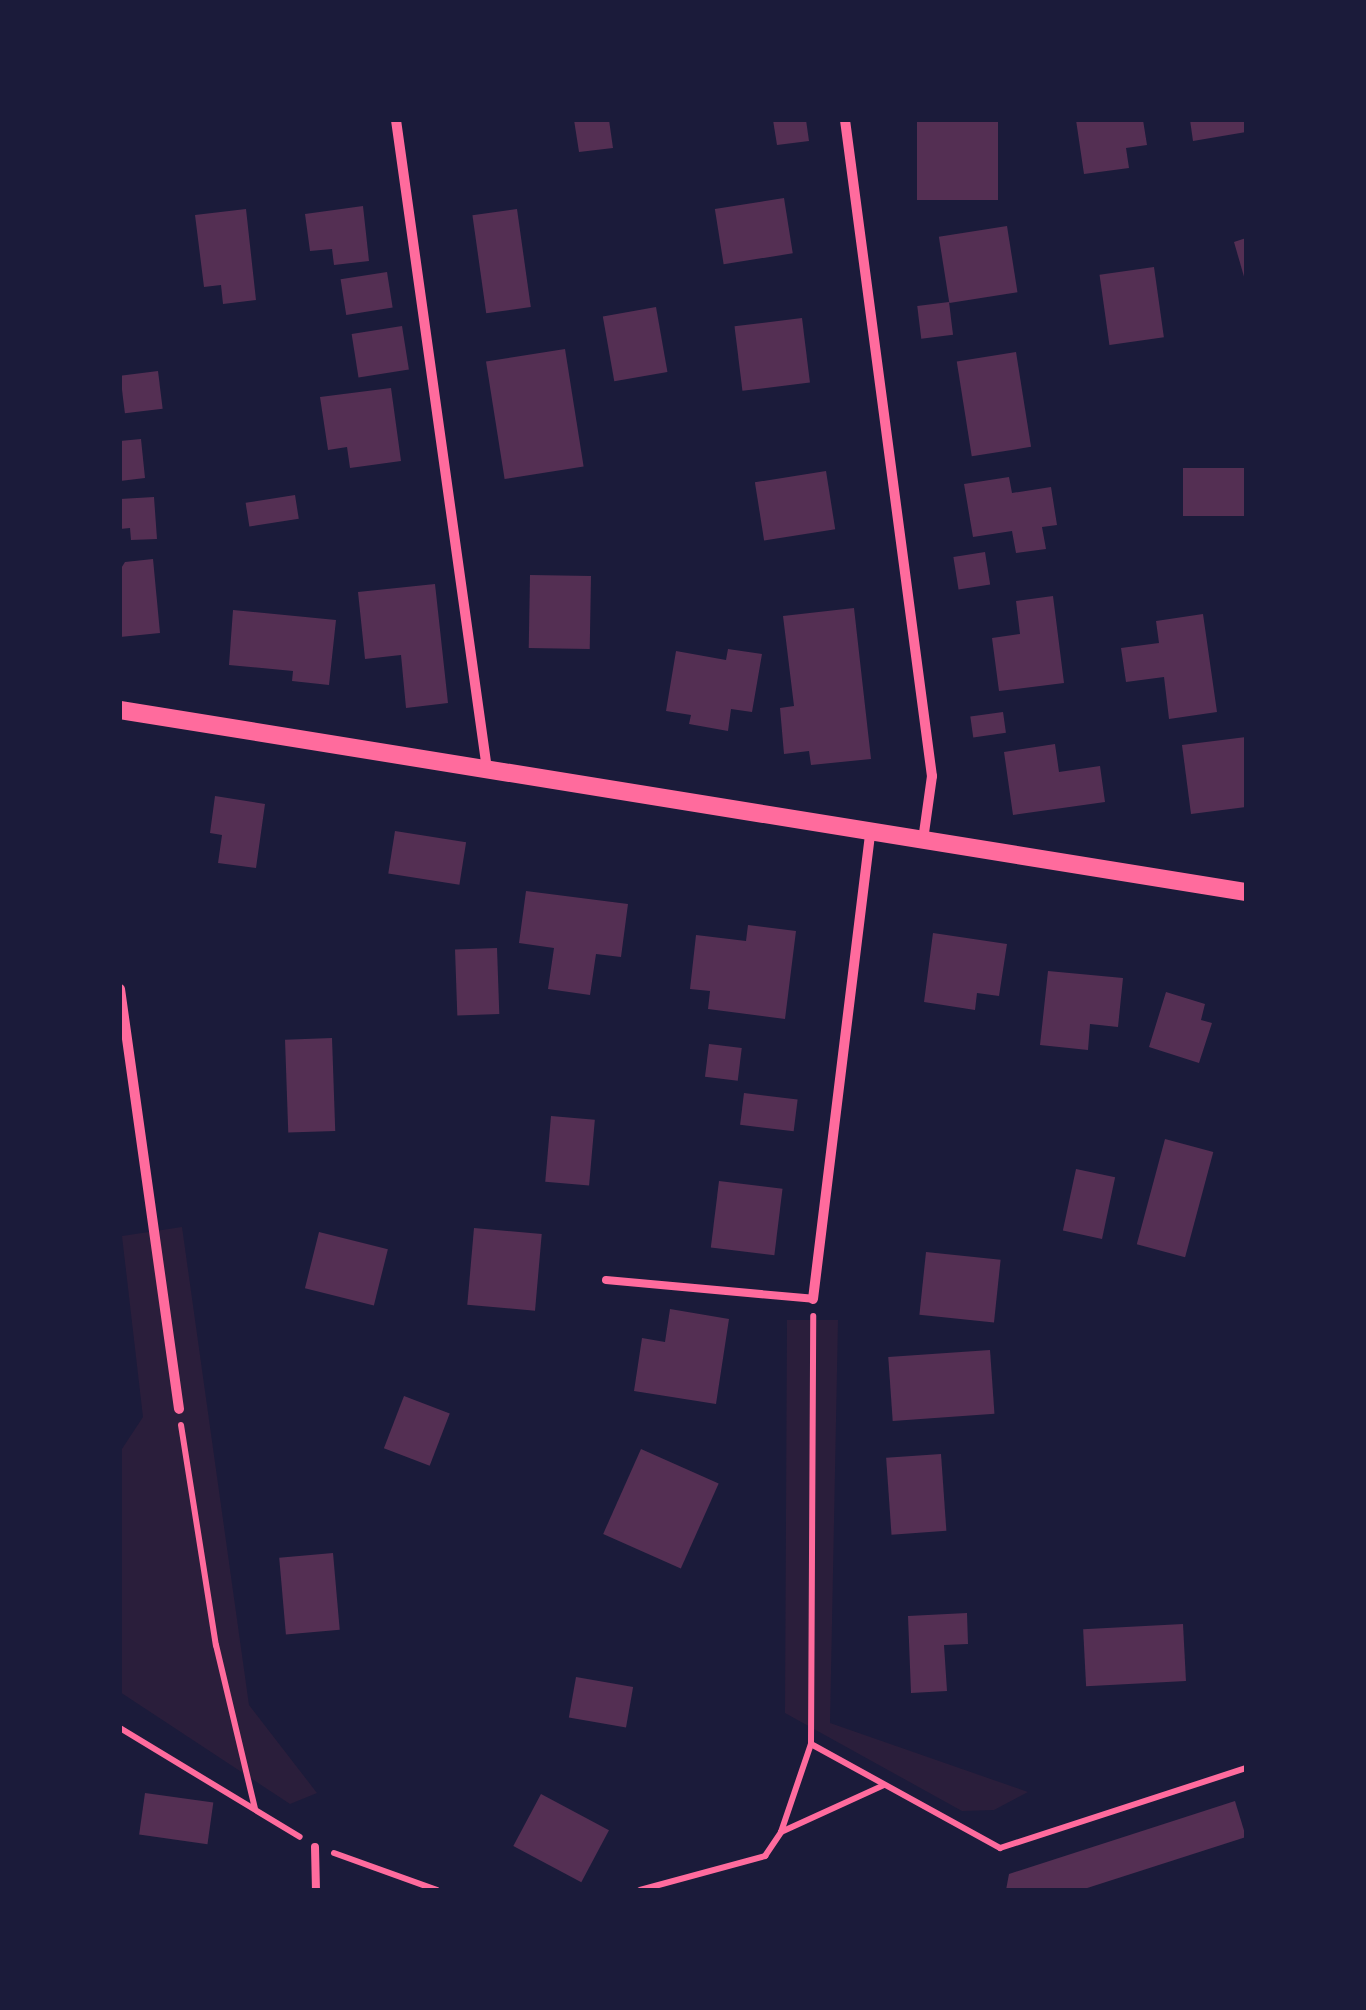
<!DOCTYPE html>
<style>
body{margin:0}
#map{position:relative;width:1366px;height:2010px;overflow:hidden;background:#1b1b3a;font-family:"Source Serif 4",serif}
div>[style]{position:absolute}
[style*='--x']{left:calc(var(--x)*1px);top:calc(var(--y)*1px);width:calc(var(--w)*1px);rotate:calc(var(--a)*1deg)}
.green>*{inset:0;background:#2a1e3b}
.building>*{inset:0;background:#542f53;transform-origin:0 0}
.path>*{height:6px;margin:-3px;padding:0 3px;transform-origin:3px;border-radius:3px;background:#ff6b9d}
.service>*{height:8px;margin:-4px;padding:0 4px;transform-origin:4px;border-radius:4px;background:#ff6b9d}
.minor>*{height:10px;margin:-5px;padding:0 5px;transform-origin:5px;border-radius:5px;background:#ff6b9d}
.tertiary>*{height:18px;margin:-9px;padding:0 9px;transform-origin:9px;border-radius:9px;background:#ff6b9d}
span{translate:-50% -50%;white-space:nowrap;text-align:center;line-height:1.15;-webkit-text-stroke:8px #1b1b3a;paint-order:stroke}
.frame{position:absolute;inset:0;border:122px solid #1b1b3a;pointer-events:none}
</style>
<div id="map">
<div class="green">
<div style="clip-path:polygon(182px 1227px,249px 1705px,317px 1793px,290px 1804px,120px 1692px,120px 1452px,143px 1417px,122px 1236px)"></div>
<div style="clip-path:polygon(787px 1320px,838px 1320px,830px 1723px,1028px 1792px,994px 1810px,962px 1811px,785px 1713px)"></div>
</div>
<div class="building">
<div style="clip-path:polygon(574px 120px,609px 120px,613px 148px,579px 152px)"></div>
<div style="clip-path:polygon(773px 120px,806px 120px,809px 141px,777px 145px)"></div>
<div style="left:917px;top:120px;width:81px;height:80px"></div>
<div style="clip-path:polygon(1076px 120px,1143px 120px,1147px 145px,1126px 148px,1129px 168px,1084px 174px)"></div>
<div style="clip-path:polygon(1190px 120px,1246px 120px,1246px 132px,1193px 141px)"></div>
<div style="left:784px;top:198px;width:56px;height:70px;rotate:81deg"></div>
<div style="clip-path:polygon(363px 206px,369px 261px,334px 265px,332px 249px,310px 251px,305px 214px)"></div>
<div style="clip-path:polygon(246px 209px,256px 300px,223px 304px,221px 285px,204px 287px,195px 215px)"></div>
<div style="left:517px;top:209px;width:99px;height:45px;rotate:82deg"></div>
<div style="left:1007px;top:226px;width:67px;height:69px;rotate:81deg"></div>
<div style="clip-path:polygon(1246px 238px,1246px 280px,1245px 280px,1234px 242px)"></div>
<div style="left:1154px;top:267px;width:71px;height:55px;rotate:82deg"></div>
<div style="left:387px;top:272px;width:36px;height:47px;rotate:81deg"></div>
<div style="left:949px;top:302px;width:33px;height:32px;rotate:83deg"></div>
<div style="left:656px;top:307px;width:66px;height:54px;rotate:80deg"></div>
<div style="left:802px;top:318px;width:65px;height:68px;rotate:83deg"></div>
<div style="left:402px;top:326px;width:44px;height:51px;rotate:81deg"></div>
<div style="left:565px;top:349px;width:119px;height:80px;rotate:81deg"></div>
<div style="left:1016px;top:352px;width:96px;height:60px;rotate:81deg"></div>
<div style="left:158px;top:371px;width:38px;height:38px;rotate:83deg"></div>
<div style="clip-path:polygon(391px 388px,401px 461px,350px 468px,347px 447px,328px 450px,320px 397px)"></div>
<div style="clip-path:polygon(141px 439px,145px 478px,120px 481px,120px 441px)"></div>
<div style="left:1246px;top:468px;width:48px;height:63px;rotate:90deg"></div>
<div style="left:826px;top:471px;width:59px;height:72px;rotate:81deg"></div>
<div style="clip-path:polygon(1009px 477px,1012px 493px,1051px 487px,1057px 525px,1042px 527px,1046px 549px,1016px 553px,1012px 531px,973px 537px,964px 484px)"></div>
<div style="left:295px;top:495px;width:24px;height:50px;rotate:81deg"></div>
<div style="clip-path:polygon(154px 497px,157px 539px,131px 540px,130px 528px,120px 529px,120px 499px)"></div>
<div style="left:985px;top:552px;width:33px;height:32px;rotate:81deg"></div>
<div style="clip-path:polygon(153px 559px,160px 633px,120px 637px,120px 570px,125px 562px)"></div>
<div style="left:530px;top:575px;width:61px;height:73px;rotate:1deg"></div>
<div style="clip-path:polygon(435px 584px,448px 703px,406px 708px,401px 655px,365px 659px,358px 592px)"></div>
<div style="clip-path:polygon(1053px 596px,1064px 683px,999px 691px,992px 638px,1020px 634px,1016px 601px)"></div>
<div style="clip-path:polygon(854px 608px,871px 759px,811px 765px,809px 751px,784px 754px,780px 708px,794px 706px,783px 616px)"></div>
<div style="clip-path:polygon(233px 610px,336px 620px,329px 685px,292px 681px,293px 671px,229px 665px)"></div>
<div style="clip-path:polygon(1203px 614px,1217px 712px,1169px 719px,1164px 677px,1126px 682px,1121px 648px,1159px 643px,1156px 621px)"></div>
<div style="clip-path:polygon(728px 649px,762px 654px,752px 712px,731px 709px,728px 731px,689px 724px,691px 715px,666px 711px,676px 651px,726px 660px)"></div>
<div style="left:1003px;top:712px;width:21px;height:33px;rotate:82deg"></div>
<div style="clip-path:polygon(1246px 737px,1246px 807px,1191px 814px,1182px 745px)"></div>
<div style="clip-path:polygon(1055px 744px,1059px 772px,1100px 766px,1105px 802px,1013px 815px,1004px 752px)"></div>
<div style="clip-path:polygon(215px 796px,265px 804px,256px 868px,218px 863px,222px 835px,210px 833px)"></div>
<div style="left:395px;top:831px;width:72px;height:43px;rotate:9deg"></div>
<div style="clip-path:polygon(526px 891px,628px 904px,621px 957px,596px 954px,590px 995px,548px 989px,554px 948px,519px 943px)"></div>
<div style="clip-path:polygon(748px 925px,796px 931px,785px 1019px,708px 1009px,710px 991px,690px 989px,696px 935px,746px 941px)"></div>
<div style="clip-path:polygon(933px 933px,1007px 944px,999px 996px,977px 993px,975px 1010px,924px 1002px)"></div>
<div style="left:497px;top:948px;width:66px;height:42px;rotate:88deg"></div>
<div style="clip-path:polygon(1048px 971px,1123px 978px,1118px 1027px,1090px 1024px,1088px 1050px,1040px 1045px)"></div>
<div style="clip-path:polygon(1166px 992px,1205px 1004px,1201px 1020px,1212px 1023px,1199px 1063px,1149px 1047px)"></div>
<div style="left:332px;top:1038px;width:93px;height:47px;rotate:88deg"></div>
<div style="left:709px;top:1044px;width:33px;height:33px;rotate:7deg"></div>
<div style="left:744px;top:1093px;width:54px;height:32px;rotate:7deg"></div>
<div style="left:551px;top:1116px;width:44px;height:66px;rotate:5deg"></div>
<div style="left:1165px;top:1139px;width:50px;height:109px;rotate:15deg"></div>
<div style="left:1076px;top:1169px;width:40px;height:63px;rotate:12deg"></div>
<div style="left:719px;top:1181px;width:64px;height:67px;rotate:7deg"></div>
<div style="left:474px;top:1228px;width:68px;height:77px;rotate:5deg"></div>
<div style="left:319px;top:1232px;width:71px;height:58px;rotate:14deg"></div>
<div style="left:926px;top:1252px;width:75px;height:63px;rotate:6deg"></div>
<div style="clip-path:polygon(670px 1309px,729px 1319px,716px 1404px,634px 1391px,642px 1338px,665px 1342px)"></div>
<div style="left:990px;top:1350px;width:64px;height:102px;rotate:86deg"></div>
<div style="left:404px;top:1396px;width:49px;height:56px;rotate:21deg"></div>
<div style="left:641px;top:1449px;width:85px;height:93px;rotate:24deg"></div>
<div style="left:941px;top:1454px;width:77px;height:55px;rotate:86deg"></div>
<div style="left:333px;top:1553px;width:77px;height:54px;rotate:85deg"></div>
<div style="clip-path:polygon(967px 1613px,968px 1644px,944px 1645px,947px 1691px,911px 1693px,908px 1616px)"></div>
<div style="left:1183px;top:1624px;width:57px;height:100px;rotate:87deg"></div>
<div style="left:576px;top:1677px;width:58px;height:41px;rotate:10deg"></div>
<div style="left:145px;top:1793px;width:69px;height:42px;rotate:8deg"></div>
<div style="left:541px;top:1794px;width:77px;height:59px;rotate:28deg"></div>
<div style="clip-path:polygon(1235px 1801px,1246px 1837px,1081px 1890px,1006px 1890px,1009px 1874px)"></div>
</div>
<div class="path">
<div style="--x:181;--y:1425;--w:223;--a:81"></div>
<div style="--x:216;--y:1645;--w:169;--a:76.6"></div>
<div style="--x:120;--y:1728;--w:210;--a:31.2"></div>
<div style="--x:811;--y:1744;--w:216;--a:28.8"></div>
<div style="--x:1000;--y:1848;--w:259;--a:-18"></div>
<div style="--x:781;--y:1832;--w:113;--a:-24.5"></div>
<div style="--x:334;--y:1853;--w:109;--a:19.8"></div>
<div style="--x:640;--y:1890;--w:130;--a:-15.2"></div>
<div style="--x:765;--y:1856;--w:29;--a:-56"></div>
<div style="--x:781;--y:1832;--w:93;--a:-71.2"></div>
<div style="--x:811;--y:1744;--w:428;--a:-89.7"></div>
</div>
<div class="service">
<div style="--x:606;--y:1280;--w:208;--a:5.2"></div>
<div style="--x:315;--y:1847;--w:43;--a:88.7"></div>
</div>
<div class="minor">
<div style="--x:396;--y:120;--w:655;--a:82.02"></div>
<div style="--x:845;--y:120;--w:662;--a:82.45"></div>
<div style="--x:932;--y:776;--w:65;--a:98"></div>
<div style="--x:120;--y:989;--w:424;--a:82"></div>
<div style="--x:813;--y:1299;--w:473;--a:-83"></div>
</div>
<div class="tertiary">
<div style="--x:120;--y:710;--w:1141;--a:9.18"></div>
</div>
<div class="frame"></div>
</div>
